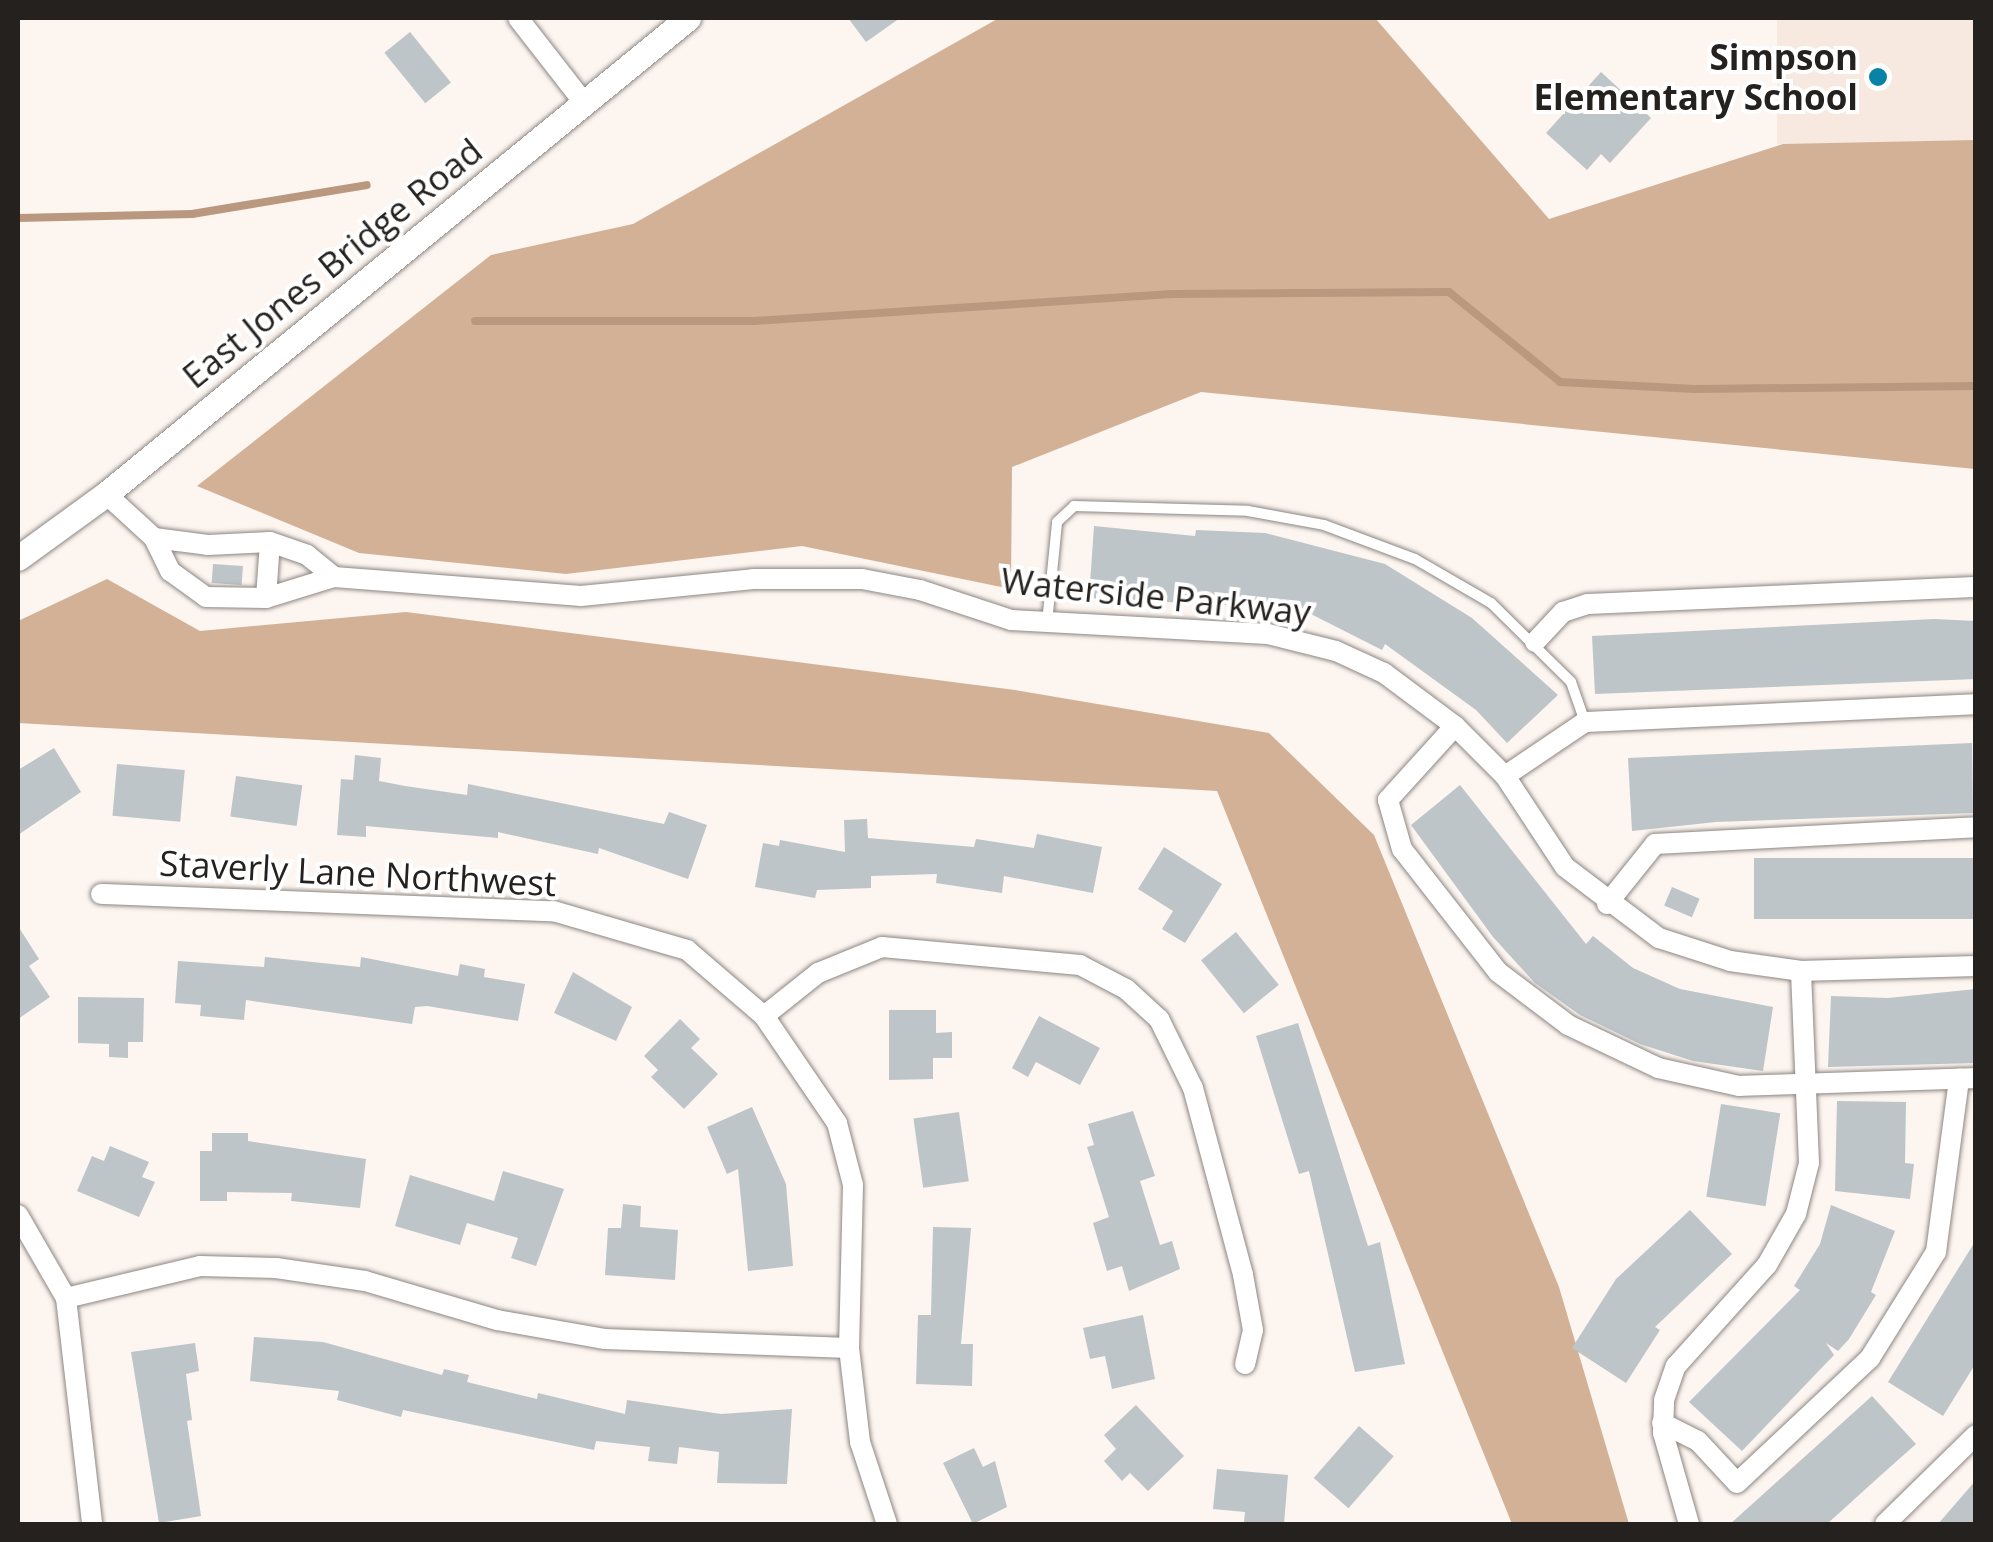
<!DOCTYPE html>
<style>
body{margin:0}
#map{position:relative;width:1993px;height:1542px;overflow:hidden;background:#fcf5f0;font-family:"Open Sans",sans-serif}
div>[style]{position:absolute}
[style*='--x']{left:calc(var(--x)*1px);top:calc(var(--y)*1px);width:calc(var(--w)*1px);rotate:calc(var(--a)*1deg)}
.built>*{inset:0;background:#f7e9df;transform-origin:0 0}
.forest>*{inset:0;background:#d3b197}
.stream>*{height:8px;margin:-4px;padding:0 4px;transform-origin:4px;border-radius:4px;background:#ba987f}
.building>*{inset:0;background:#bdc5c9;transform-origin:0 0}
.roads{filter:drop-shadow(0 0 2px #8d8682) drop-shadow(0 0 2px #8d8682)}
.service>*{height:10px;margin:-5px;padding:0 5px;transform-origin:5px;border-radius:5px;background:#fff}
.minor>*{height:20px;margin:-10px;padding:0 10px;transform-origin:10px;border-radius:10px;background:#fff}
.tertiary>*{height:25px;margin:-12.5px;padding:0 12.5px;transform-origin:12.5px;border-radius:12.5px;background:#fff}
.dots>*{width:28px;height:28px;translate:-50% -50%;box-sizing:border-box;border:5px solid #fff;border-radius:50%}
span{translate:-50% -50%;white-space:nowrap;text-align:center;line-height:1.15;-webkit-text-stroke:8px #fff;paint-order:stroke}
.poi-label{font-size:35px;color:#24211f;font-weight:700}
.right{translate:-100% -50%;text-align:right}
.street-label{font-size:35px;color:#24211f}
.frame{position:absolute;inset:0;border:20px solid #24211f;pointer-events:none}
</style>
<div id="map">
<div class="built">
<div style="left:1777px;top:18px;width:198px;height:126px"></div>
</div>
<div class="forest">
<div style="clip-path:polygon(999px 18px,1375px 18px,1549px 219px,1783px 144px,1975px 140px,1975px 469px,1201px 392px,1012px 467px,1011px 589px,802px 546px,566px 574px,359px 553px,197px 486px,491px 255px,633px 224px)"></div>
<div style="clip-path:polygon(107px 579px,200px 631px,406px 612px,1015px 690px,1269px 733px,1374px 835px,1559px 1287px,1629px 1524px,1512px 1524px,1217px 791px,18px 723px,18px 621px)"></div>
</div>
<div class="stream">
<div style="--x:18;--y:218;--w:174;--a:-1.3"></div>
<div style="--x:192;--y:214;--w:177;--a:-9.4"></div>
<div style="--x:475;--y:321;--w:279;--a:0"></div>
<div style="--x:754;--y:321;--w:419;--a:-3.7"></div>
<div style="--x:1172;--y:294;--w:277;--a:-0.4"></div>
<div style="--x:1449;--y:292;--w:143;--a:39"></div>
<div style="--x:1560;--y:382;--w:135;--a:3"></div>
<div style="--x:1695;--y:389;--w:281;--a:-0.6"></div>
</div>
<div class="building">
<div style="clip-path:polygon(848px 18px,900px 18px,866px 42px)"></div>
<div style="left:410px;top:32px;width:65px;height:33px;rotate:51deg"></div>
<div style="clip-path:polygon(1601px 72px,1651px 118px,1610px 163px,1601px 154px,1587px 170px,1546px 133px)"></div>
<div style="clip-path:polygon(1094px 526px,1195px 536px,1196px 530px,1265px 533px,1385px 564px,1472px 618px,1558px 695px,1507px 743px,1476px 710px,1385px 644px,1382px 650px,1303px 610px,1227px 594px,1226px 605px,1089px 598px)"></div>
<div style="left:213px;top:564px;width:30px;height:19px;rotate:4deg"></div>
<div style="clip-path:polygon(1934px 619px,1976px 621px,1976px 679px,1595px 694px,1592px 636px)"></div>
<div style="clip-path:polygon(1972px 743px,1973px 813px,1716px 822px,1632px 831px,1628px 758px)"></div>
<div style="clip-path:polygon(54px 748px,81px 792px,18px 835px,18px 770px)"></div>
<div style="clip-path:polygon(355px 755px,381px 758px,379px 781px,405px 786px,467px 795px,468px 784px,664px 824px,669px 812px,707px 825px,688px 879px,599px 848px,598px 854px,498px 832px,498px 838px,366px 826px,366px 837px,337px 835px,341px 779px,353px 780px)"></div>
<div style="left:117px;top:764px;width:68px;height:52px;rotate:5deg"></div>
<div style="left:236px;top:776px;width:67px;height:41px;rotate:8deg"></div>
<div style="clip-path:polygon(1460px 785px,1586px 944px,1593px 936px,1633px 968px,1680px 989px,1773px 1007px,1763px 1071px,1693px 1061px,1640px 1044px,1580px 1015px,1535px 983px,1493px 937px,1411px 825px)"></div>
<div style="clip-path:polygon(867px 819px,868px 838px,974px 847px,976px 839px,1034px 848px,1037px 834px,1102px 847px,1093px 893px,1004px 876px,1002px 893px,936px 883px,937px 874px,871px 876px,871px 888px,817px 890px,815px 898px,755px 887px,763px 843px,779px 846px,780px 840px,845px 852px,844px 820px)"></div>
<div style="clip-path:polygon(1164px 847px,1222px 884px,1185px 943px,1162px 929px,1173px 911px,1138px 889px)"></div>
<div style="left:1976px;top:858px;width:61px;height:222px;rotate:90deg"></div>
<div style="left:1672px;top:887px;width:30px;height:20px;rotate:23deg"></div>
<div style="clip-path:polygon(18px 926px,39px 959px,29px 966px,50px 997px,18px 1019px)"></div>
<div style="left:1236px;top:932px;width:68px;height:45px;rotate:51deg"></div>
<div style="clip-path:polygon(265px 957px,360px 967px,361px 957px,458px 976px,460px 964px,485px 969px,484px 977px,525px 984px,518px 1021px,427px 1006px,415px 1007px,412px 1024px,246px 1000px,244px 1020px,200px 1016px,201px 1005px,175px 1003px,178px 961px,264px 967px)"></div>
<div style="clip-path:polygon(573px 972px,632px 1007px,616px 1041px,554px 1013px)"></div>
<div style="clip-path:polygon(1976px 989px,1976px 1063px,1828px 1067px,1831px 996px,1888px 998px)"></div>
<div style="clip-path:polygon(78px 997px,144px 998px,143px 1042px,128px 1042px,128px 1058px,109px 1057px,109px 1044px,78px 1043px)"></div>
<div style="clip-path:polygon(889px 1010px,936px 1010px,936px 1033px,952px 1032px,952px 1058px,933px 1058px,933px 1079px,889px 1080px)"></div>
<div style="clip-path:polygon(1039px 1016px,1100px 1048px,1080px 1085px,1036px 1062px,1028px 1077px,1012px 1068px)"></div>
<div style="clip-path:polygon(680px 1019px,700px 1039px,691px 1048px,718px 1074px,684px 1109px,651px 1077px,658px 1070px,644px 1056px)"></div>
<div style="clip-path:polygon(1298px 1023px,1368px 1246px,1380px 1242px,1405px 1364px,1355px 1372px,1309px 1171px,1299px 1174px,1256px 1036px)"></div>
<div style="clip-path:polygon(1837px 1101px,1906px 1102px,1905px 1163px,1914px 1164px,1910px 1199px,1835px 1191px)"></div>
<div style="left:1721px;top:1104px;width:60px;height:94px;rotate:9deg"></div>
<div style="clip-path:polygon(752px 1107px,786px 1184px,793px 1266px,748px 1271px,738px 1169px,727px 1174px,707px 1127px)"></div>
<div style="clip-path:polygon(1133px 1111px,1155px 1176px,1140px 1181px,1160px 1245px,1172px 1241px,1180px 1269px,1129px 1291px,1122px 1266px,1107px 1271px,1093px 1223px,1109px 1217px,1087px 1147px,1094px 1145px,1088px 1124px)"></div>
<div style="left:959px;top:1112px;width:70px;height:46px;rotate:82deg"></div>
<div style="clip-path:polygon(212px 1133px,248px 1133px,248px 1141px,366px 1159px,360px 1208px,291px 1201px,292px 1193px,227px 1192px,227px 1201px,200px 1201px,200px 1151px,212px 1151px)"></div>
<div style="clip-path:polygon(110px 1146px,149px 1162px,142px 1177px,155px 1182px,139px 1217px,77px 1191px,92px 1156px,104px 1161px)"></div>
<div style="clip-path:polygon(503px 1171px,564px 1189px,536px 1266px,511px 1258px,518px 1238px,467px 1223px,460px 1245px,395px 1226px,410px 1175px,494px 1201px)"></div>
<div style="clip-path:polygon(623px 1204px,641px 1206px,640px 1227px,678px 1230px,675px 1280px,605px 1275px,608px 1228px,621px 1228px)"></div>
<div style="clip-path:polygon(1831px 1205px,1895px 1231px,1871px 1292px,1876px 1295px,1849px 1339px,1838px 1351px,1826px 1343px,1834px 1355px,1742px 1451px,1689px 1402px,1800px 1290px,1794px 1286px,1820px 1244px)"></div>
<div style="clip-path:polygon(1690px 1210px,1732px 1254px,1655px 1327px,1660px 1330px,1626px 1383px,1572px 1348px,1616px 1279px)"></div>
<div style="clip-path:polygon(933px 1227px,971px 1228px,961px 1344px,973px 1344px,972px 1386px,916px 1384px,918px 1315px,931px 1315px)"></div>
<div style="clip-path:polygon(1976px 1240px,1976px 1363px,1943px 1416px,1888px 1382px)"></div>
<div style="clip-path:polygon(1143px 1315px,1155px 1379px,1112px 1389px,1105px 1356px,1090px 1359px,1083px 1328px)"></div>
<div style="clip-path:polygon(254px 1337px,323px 1342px,442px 1375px,444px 1369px,469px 1375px,467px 1382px,537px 1399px,538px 1393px,625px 1414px,627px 1400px,721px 1414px,792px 1409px,787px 1484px,717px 1483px,719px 1452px,679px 1447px,677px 1464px,648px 1461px,650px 1447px,596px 1441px,594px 1450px,403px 1410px,401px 1417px,337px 1400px,339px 1391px,250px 1381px)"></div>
<div style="clip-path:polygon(195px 1343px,199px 1371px,186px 1374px,192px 1420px,187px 1421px,201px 1516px,159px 1523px,131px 1352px)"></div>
<div style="clip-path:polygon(1872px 1396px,1916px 1444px,1880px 1476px,1827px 1524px,1730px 1524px)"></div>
<div style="clip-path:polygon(1136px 1405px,1184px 1456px,1148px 1491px,1130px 1473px,1122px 1481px,1104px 1461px,1116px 1449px,1104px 1435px)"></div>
<div style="left:1359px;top:1426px;width:46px;height:69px;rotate:41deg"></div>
<div style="clip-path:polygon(974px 1448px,983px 1467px,995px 1461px,1007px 1507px,973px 1524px,943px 1463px)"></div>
<div style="clip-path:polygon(1217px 1469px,1288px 1475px,1284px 1524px,1244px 1522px,1245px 1512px,1213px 1509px)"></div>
<div style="clip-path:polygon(1976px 1480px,1976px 1524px,1938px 1524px)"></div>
</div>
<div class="roads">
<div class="service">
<div style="--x:1047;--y:623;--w:101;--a:-84.3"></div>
<div style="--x:1057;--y:522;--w:23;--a:-43"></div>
<div style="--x:1074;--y:506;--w:174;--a:1.6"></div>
<div style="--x:1248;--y:511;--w:77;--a:10.4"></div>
<div style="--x:1324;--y:525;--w:97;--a:20.5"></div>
<div style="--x:1415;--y:559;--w:88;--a:30.1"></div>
<div style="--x:1491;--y:603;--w:112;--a:44.6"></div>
<div style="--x:1571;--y:682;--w:42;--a:70.7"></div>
</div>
<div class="minor">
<div style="--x:518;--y:18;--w:109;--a:52.1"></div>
<div style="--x:106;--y:494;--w:65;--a:42.5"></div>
<div style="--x:154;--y:538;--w:37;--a:64"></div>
<div style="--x:170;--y:571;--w:44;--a:35.8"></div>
<div style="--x:206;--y:597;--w:60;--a:1"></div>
<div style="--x:266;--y:598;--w:71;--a:-17.2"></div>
<div style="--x:334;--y:577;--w:248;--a:4.4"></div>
<div style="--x:581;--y:596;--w:173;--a:-5.6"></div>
<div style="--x:753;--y:579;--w:109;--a:0"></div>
<div style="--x:862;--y:579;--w:59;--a:10.7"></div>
<div style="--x:920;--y:590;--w:96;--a:18.2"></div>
<div style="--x:1011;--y:620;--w:257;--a:3.1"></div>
<div style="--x:1268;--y:634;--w:70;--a:14"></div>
<div style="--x:1336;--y:651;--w:53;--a:24.6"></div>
<div style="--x:1384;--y:673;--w:89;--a:36.7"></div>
<div style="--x:1455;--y:726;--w:71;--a:45"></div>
<div style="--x:1505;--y:776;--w:109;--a:56.6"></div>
<div style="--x:1565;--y:867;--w:118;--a:37.1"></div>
<div style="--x:1659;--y:938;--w:75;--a:17.9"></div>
<div style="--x:1730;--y:961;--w:72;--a:8"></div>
<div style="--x:1801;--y:971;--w:175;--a:-1.6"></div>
<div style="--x:154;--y:538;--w:54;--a:7.4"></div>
<div style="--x:208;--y:545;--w:62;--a:-2.8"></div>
<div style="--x:270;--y:542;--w:39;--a:19"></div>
<div style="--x:307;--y:555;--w:35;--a:39"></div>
<div style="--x:266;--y:598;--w:56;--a:-85.9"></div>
<div style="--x:1535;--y:642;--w:41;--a:-47"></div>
<div style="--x:1563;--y:612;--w:25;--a:-18"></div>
<div style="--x:1587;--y:604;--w:389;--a:-2.5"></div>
<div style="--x:1455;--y:726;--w:100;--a:132.2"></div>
<div style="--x:1388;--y:800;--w:51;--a:74.1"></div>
<div style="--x:1402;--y:849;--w:156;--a:52"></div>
<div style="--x:1498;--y:972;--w:88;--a:37.1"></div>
<div style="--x:1568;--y:1025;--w:100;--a:25.5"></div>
<div style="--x:1658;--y:1068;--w:83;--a:12.5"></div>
<div style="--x:1739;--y:1086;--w:237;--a:-1.9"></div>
<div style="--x:1505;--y:776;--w:97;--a:-34"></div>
<div style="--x:1585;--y:722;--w:391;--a:-2.6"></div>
<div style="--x:101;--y:894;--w:452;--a:2.2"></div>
<div style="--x:553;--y:911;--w:140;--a:16.2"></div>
<div style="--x:687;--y:950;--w:101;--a:40.6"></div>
<div style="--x:764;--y:1016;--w:130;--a:55.7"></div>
<div style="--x:837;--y:1123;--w:64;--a:75.5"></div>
<div style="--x:853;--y:1185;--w:163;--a:91.4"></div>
<div style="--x:849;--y:1348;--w:95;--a:83.3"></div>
<div style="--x:860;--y:1442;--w:86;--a:71.8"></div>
<div style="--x:1607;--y:904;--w:77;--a:-51.3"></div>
<div style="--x:1655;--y:844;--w:321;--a:-3"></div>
<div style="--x:764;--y:1016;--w:69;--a:-38.5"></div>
<div style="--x:818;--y:973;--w:69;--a:-22.1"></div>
<div style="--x:882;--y:947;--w:199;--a:5.2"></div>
<div style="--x:1080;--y:965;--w:52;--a:27.6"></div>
<div style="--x:1126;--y:989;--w:45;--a:42.3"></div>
<div style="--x:1159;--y:1019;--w:77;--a:63.8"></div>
<div style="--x:1193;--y:1088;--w:194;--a:75"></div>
<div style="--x:1243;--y:1275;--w:56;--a:79.7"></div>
<div style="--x:1253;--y:1330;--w:35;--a:103"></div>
<div style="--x:18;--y:1215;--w:96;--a:60"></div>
<div style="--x:66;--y:1298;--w:227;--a:83.4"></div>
<div style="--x:66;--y:1298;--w:138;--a:-13.4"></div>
<div style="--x:200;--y:1266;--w:76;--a:1.5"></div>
<div style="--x:276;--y:1268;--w:90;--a:8.3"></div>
<div style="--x:365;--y:1281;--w:138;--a:16.5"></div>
<div style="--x:497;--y:1320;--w:110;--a:10"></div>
<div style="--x:605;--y:1339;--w:244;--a:2.1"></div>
<div style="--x:1662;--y:1423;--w:40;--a:26.6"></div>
<div style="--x:1698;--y:1441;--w:57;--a:47.1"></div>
<div style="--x:1737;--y:1483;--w:183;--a:-43.2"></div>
<div style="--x:1870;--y:1358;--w:125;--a:-58.1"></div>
<div style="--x:1936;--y:1252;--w:175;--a:-82.4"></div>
<div style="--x:1689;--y:1524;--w:95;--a:-105.9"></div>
<div style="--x:1663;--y:1433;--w:33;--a:-88"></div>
<div style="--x:1664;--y:1400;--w:36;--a:-71"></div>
<div style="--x:1676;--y:1366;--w:136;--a:-48"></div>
<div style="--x:1767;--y:1265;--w:59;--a:-60.4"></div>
<div style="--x:1796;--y:1214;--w:53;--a:-75.7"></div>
<div style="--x:1809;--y:1163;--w:192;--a:-92.4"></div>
<div style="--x:1885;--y:1524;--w:127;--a:-44.4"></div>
</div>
<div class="tertiary">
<div style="--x:18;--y:558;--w:109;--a:-36"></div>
<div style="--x:106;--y:494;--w:752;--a:-39.28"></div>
</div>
</div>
<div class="dots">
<div style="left:1878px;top:77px;background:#0a82a8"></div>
</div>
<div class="poi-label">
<span class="right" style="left:1858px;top:77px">Simpson<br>Elementary School</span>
</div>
<div class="street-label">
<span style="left:332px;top:263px;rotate:-39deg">East Jones Bridge Road</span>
<span style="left:1156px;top:596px;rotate:6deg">Waterside Parkway</span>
<span style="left:358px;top:873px;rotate:3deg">Staverly Lane Northwest</span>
</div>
<div class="frame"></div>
</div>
